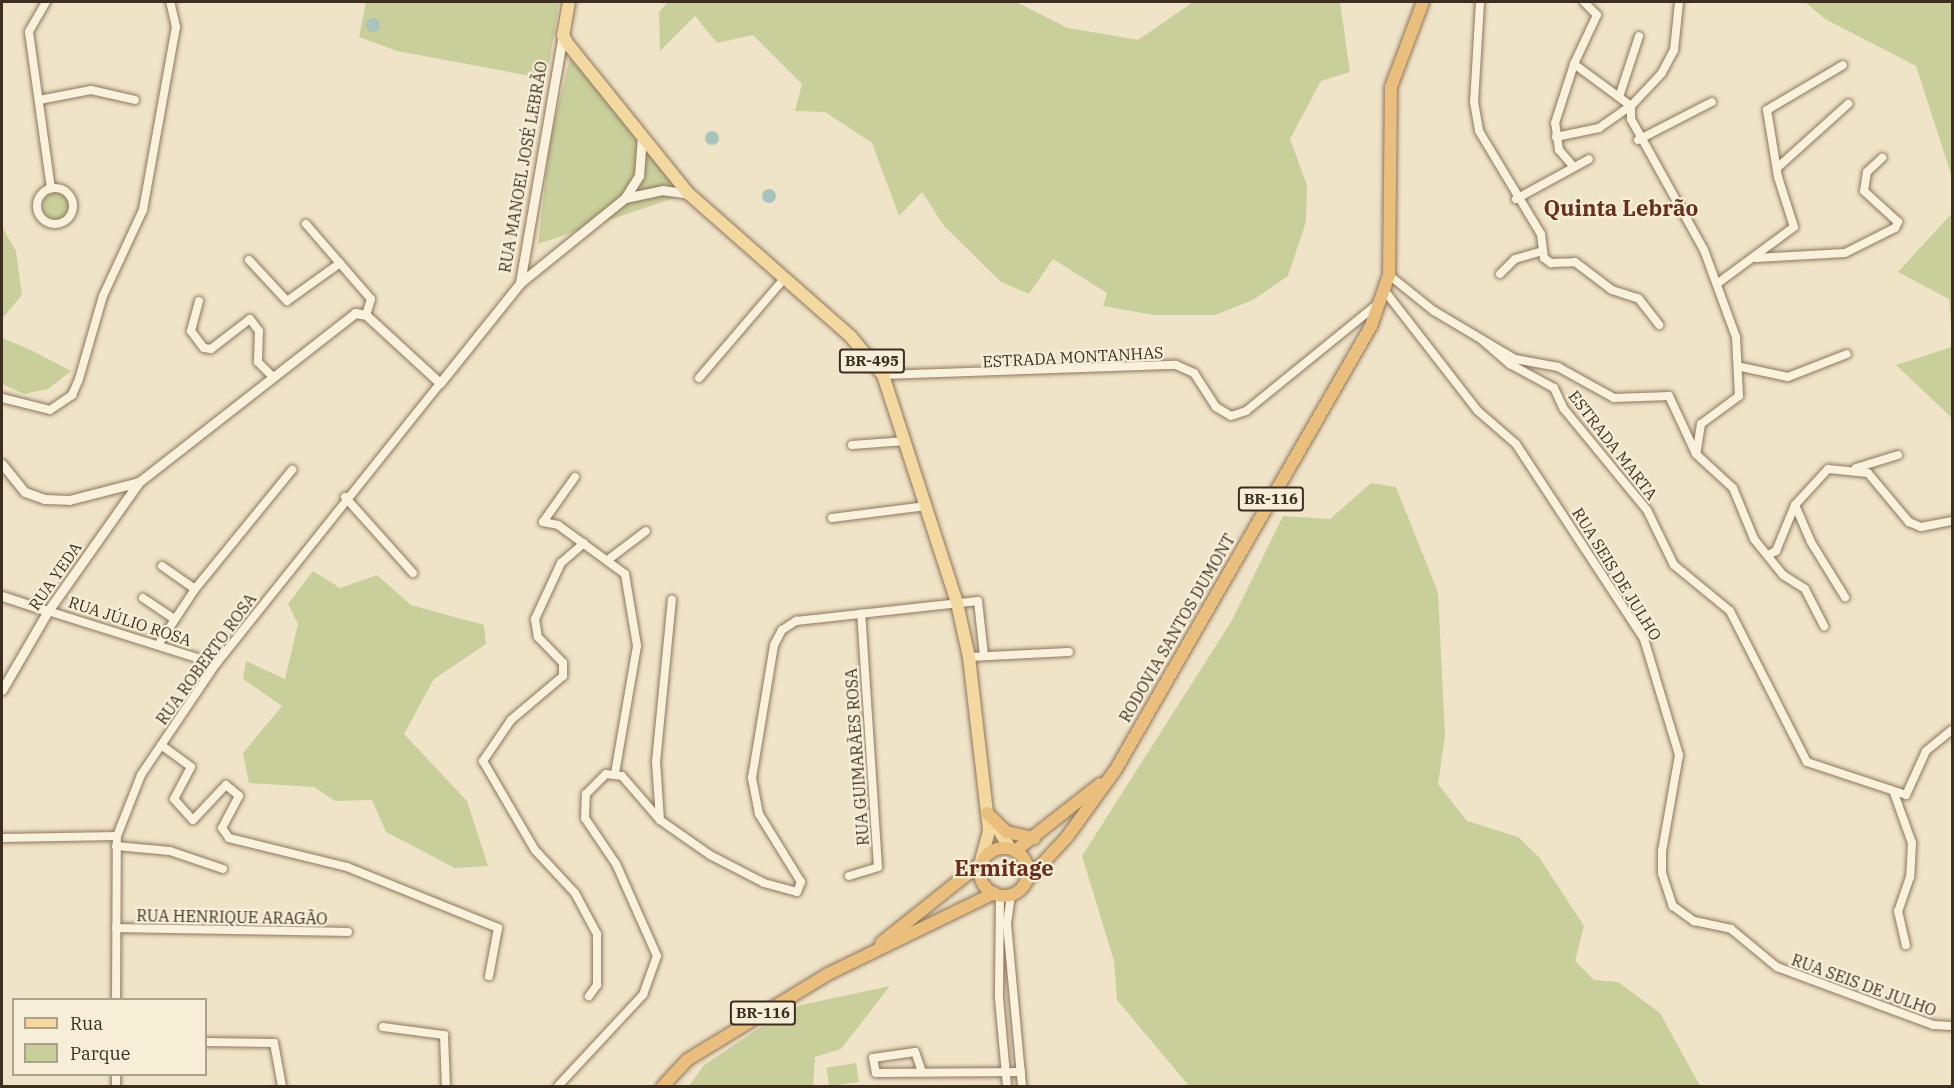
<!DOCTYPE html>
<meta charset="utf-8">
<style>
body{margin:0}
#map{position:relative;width:1954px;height:1088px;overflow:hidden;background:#f0e4c8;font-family:"IBM Plex Serif",serif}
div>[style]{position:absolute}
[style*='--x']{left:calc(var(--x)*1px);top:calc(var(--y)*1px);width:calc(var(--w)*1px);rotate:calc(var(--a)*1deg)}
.green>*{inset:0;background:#c9cf9b;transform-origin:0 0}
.round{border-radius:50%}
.water>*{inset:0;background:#a9c4bc}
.roads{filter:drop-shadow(0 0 2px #8d765c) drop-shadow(0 0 2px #8d765c)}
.minor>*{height:8px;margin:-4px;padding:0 4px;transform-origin:4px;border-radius:4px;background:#faf1dc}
.minor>.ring{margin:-4px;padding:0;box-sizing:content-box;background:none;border:8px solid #faf1dc;border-radius:50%}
.tertiary>*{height:9px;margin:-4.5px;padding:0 4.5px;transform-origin:4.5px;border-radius:4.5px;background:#faf1dc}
.primary>*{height:12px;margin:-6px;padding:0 6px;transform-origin:6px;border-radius:6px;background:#f3d9a0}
.trunk>*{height:12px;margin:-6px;padding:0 6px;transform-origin:6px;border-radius:6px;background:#eabe7c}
.trunk>.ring{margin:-6px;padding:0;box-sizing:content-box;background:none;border:12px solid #eabe7c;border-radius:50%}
span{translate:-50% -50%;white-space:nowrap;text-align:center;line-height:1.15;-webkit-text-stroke:4.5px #f7eed8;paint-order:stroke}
.shield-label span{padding:2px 4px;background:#f7eed8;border:2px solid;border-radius:4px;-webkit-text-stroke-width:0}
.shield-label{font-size:15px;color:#3d2e20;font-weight:700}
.street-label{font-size:16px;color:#3d2e20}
.district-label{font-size:22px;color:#6b2e1e;font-weight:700}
.frame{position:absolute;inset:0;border:3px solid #3d2e20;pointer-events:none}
.legend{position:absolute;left:12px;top:998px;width:195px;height:78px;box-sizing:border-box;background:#f7eed8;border:2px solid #ada18e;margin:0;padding:8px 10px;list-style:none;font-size:18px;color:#3d2e20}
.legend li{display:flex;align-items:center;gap:12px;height:30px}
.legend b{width:30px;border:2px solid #ada18e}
</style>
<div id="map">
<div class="green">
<div style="clip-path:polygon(366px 2px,559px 2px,547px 79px,397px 51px,359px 37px)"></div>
<div style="clip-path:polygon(668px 2px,1016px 2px,1068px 28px,1138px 40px,1193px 2px,1340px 2px,1350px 72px,1321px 81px,1290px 139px,1307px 185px,1306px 222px,1288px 276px,1253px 300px,1215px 315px,1154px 315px,1103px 306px,1107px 293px,1053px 259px,1029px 294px,1001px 282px,944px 226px,922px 192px,899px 216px,872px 143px,825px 112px,795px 111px,802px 84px,753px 35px,717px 43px,695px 16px,660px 51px,659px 12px)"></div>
<div style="clip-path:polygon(1805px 2px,1952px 2px,1952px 177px,1916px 66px,1825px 19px)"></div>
<div style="clip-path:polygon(572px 49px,695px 191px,538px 244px,550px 141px)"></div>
<div class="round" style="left:43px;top:193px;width:26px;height:26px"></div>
<div style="clip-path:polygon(1952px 213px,1952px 334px,1949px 299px,1898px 272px)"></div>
<div style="clip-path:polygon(2px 227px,16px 251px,22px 295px,2px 319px)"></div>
<div style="clip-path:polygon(2px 338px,31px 350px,71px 371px,48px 389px,24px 394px,2px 384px)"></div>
<div style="clip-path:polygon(1952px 347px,1952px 418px,1896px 365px)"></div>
<div style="clip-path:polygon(1371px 483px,1396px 487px,1438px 592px,1445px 736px,1438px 784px,1467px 821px,1518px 837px,1539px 857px,1584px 926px,1575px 961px,1594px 980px,1618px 982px,1660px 1013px,1700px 1086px,1189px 1086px,1117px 1000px,1114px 961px,1082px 856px,1231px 622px,1283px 516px,1330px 519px)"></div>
<div style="clip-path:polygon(313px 571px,340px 588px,377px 575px,411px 605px,484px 625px,486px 644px,434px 679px,404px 734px,467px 801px,488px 866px,455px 868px,386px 832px,372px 800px,335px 801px,314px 787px,249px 783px,243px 753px,282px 706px,243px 679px,246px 661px,285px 679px,298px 624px,288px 604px)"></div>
<div style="clip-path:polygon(890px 986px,841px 1049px,815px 1057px,813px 1086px,689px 1086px,704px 1065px,773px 1019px,801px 1005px)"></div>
<div style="left:856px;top:1063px;width:19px;height:30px;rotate:81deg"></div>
</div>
<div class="water">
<div class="round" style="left:366px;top:18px;width:14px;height:14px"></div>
<div class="round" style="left:705px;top:131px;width:14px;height:14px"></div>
<div class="round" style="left:762px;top:189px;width:14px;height:14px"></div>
</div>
<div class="roads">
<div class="minor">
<div style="--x:46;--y:2;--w:34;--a:120"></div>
<div style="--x:29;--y:32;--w:158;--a:82"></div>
<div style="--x:1480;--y:2;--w:100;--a:93.4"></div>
<div style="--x:1474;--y:102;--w:29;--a:80"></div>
<div style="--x:1479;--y:131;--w:120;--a:59"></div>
<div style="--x:1541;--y:234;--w:24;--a:83"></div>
<div style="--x:1544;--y:258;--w:9;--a:36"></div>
<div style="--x:1551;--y:263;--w:24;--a:-2"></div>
<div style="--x:1575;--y:262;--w:46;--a:37.1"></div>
<div style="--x:1612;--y:290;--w:28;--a:18"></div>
<div style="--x:1639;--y:299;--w:33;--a:52"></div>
<div style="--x:1679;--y:2;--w:48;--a:95.9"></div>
<div style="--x:1674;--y:50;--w:26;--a:118"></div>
<div style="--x:1662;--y:73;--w:45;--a:133.2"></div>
<div style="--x:1631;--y:106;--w:13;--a:90"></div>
<div style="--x:1631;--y:119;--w:150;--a:60.9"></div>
<div style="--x:1704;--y:250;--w:93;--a:69.8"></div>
<div style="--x:1736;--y:337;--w:59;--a:87.1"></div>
<div style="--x:1739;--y:396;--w:47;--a:143.6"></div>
<div style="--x:1701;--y:424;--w:30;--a:99"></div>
<div style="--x:1619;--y:97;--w:64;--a:-71.8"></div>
<div style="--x:39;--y:100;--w:53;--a:-10.9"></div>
<div style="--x:91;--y:90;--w:45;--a:12.8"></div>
<div style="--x:1556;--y:137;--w:44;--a:-11.8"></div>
<div style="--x:1599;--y:128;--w:39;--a:-35"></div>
<div style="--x:1631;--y:106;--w:71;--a:-143.6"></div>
<div style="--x:1574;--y:64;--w:54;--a:-64.9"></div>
<div style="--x:1597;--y:15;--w:18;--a:-135"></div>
<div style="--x:1638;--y:140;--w:83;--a:-27.2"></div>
<div style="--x:1573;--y:166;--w:21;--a:-131"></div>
<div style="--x:1559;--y:150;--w:27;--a:-98"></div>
<div style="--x:1555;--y:123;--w:62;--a:-72.1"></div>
<div style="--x:1777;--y:168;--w:96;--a:-42"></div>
<div class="ring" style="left:37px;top:188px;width:28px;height:28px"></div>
<div style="--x:1516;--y:199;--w:83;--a:-28.7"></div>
<div style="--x:306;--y:224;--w:99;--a:49.1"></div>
<div style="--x:371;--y:299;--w:17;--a:107"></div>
<div style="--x:1756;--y:258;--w:89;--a:-3.2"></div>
<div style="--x:1845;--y:253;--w:56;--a:-26.6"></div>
<div style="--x:1895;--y:228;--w:7;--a:-63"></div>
<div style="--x:1898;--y:222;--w:46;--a:-137.6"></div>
<div style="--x:1864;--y:191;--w:19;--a:-81"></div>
<div style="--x:1867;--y:172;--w:21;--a:-43"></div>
<div style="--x:249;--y:260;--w:56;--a:47.2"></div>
<div style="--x:287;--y:301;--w:65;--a:-35.6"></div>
<div style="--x:1500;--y:274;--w:21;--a:-45"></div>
<div style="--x:1515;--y:259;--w:29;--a:-16"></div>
<div style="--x:1389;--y:275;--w:58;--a:38.7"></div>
<div style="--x:1434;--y:311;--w:94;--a:30.7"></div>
<div style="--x:1515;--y:359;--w:44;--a:10.5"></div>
<div style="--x:1558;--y:367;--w:64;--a:29"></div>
<div style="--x:1614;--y:398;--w:55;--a:-2.1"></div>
<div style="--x:1669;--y:396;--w:64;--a:65"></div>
<div style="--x:1696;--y:454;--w:50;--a:42.6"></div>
<div style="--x:1733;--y:488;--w:55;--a:67.6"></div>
<div style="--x:1754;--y:539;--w:46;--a:51.1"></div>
<div style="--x:1783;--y:575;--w:26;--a:32"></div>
<div style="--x:1805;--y:589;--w:42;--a:62.8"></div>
<div style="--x:1718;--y:283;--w:94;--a:-36.4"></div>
<div style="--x:1794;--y:227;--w:52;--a:-107.7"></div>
<div style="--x:1778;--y:177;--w:68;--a:-99.3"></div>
<div style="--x:1767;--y:110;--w:88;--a:-30.6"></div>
<div style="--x:1384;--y:290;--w:153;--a:52.2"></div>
<div style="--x:1478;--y:411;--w:50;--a:41"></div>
<div style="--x:1516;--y:444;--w:233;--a:56.7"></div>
<div style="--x:1644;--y:639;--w:121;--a:73.2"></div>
<div style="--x:1679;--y:755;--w:97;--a:100"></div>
<div style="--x:1662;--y:851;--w:22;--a:90"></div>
<div style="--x:1662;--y:873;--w:35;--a:72"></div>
<div style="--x:1673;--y:906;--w:26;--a:36"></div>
<div style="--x:1694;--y:921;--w:38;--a:12"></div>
<div style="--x:1731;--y:929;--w:60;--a:39.6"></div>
<div style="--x:1777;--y:967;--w:166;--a:20.4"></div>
<div style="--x:1933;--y:1025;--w:19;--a:3"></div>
<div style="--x:199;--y:301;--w:31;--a:105"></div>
<div style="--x:191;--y:331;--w:21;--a:53"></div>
<div style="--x:204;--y:348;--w:7;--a:8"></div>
<div style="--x:211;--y:349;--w:49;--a:-37.6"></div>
<div style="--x:250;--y:319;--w:15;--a:53"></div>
<div style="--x:259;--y:331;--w:31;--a:92"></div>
<div style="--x:258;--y:362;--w:21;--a:45"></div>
<div style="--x:1482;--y:340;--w:37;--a:41"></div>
<div style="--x:1510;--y:364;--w:50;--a:28.6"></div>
<div style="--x:1554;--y:388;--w:23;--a:65"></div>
<div style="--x:1564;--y:409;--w:131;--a:50.6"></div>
<div style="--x:1647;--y:510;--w:61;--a:63.9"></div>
<div style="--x:1674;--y:565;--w:72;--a:39.4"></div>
<div style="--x:1730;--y:611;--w:169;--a:63"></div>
<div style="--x:1807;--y:762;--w:104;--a:18.4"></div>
<div style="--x:1906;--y:795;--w:48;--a:-65.6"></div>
<div style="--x:1926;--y:751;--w:33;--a:-39"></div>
<div style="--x:1741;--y:367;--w:48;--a:12"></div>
<div style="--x:1788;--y:377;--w:63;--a:-21.3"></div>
<div style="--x:883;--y:375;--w:293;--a:-2"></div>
<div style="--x:1176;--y:365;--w:20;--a:24"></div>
<div style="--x:1194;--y:373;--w:40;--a:57.1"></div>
<div style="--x:1216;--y:407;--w:17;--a:31"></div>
<div style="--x:1231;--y:416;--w:16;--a:-18"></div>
<div style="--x:1246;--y:411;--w:171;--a:-39.1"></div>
<div style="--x:699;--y:378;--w:130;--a:-49.4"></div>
<div style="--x:2;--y:398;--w:49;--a:14"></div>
<div style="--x:50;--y:410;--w:27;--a:-34"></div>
<div style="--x:72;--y:395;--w:17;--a:-66"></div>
<div style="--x:79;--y:379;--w:86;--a:-73.9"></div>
<div style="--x:103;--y:296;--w:95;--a:-65.1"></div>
<div style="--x:143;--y:210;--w:186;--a:-79.8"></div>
<div style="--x:176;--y:27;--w:26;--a:-103"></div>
<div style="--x:852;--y:445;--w:54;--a:-4.2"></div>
<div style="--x:1856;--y:468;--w:44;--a:-17.2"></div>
<div style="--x:575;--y:477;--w:55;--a:125.4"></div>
<div style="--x:543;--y:522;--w:15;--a:11"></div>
<div style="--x:558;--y:525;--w:83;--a:36.2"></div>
<div style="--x:625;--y:574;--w:73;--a:80.5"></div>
<div style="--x:637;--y:646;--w:130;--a:99.8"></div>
<div style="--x:345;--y:497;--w:102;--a:48.2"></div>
<div style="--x:1795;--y:505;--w:40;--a:66.6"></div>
<div style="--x:1811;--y:542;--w:65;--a:58.3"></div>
<div style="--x:832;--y:518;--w:95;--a:-7.3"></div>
<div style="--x:584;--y:543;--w:30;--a:139"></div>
<div style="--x:561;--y:563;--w:62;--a:114.9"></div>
<div style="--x:535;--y:619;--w:18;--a:81"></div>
<div style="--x:538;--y:637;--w:36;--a:46"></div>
<div style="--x:563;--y:663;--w:13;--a:90"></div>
<div style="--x:563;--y:676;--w:68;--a:139.8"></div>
<div style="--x:511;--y:720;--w:50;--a:124.3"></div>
<div style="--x:483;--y:761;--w:103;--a:59.7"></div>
<div style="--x:535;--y:850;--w:59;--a:47.1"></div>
<div style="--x:575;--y:893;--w:47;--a:61.8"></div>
<div style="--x:597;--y:934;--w:51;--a:90"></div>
<div style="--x:597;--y:985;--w:14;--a:126"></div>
<div style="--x:1770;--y:554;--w:7;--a:-27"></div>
<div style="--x:1776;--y:551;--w:50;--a:-67.6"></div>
<div style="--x:1795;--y:505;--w:49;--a:-47.5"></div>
<div style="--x:1828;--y:469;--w:40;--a:5.7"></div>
<div style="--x:1868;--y:473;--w:64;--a:50.1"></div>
<div style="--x:1909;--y:522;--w:13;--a:23"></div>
<div style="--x:1921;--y:527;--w:32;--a:-11"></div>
<div style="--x:609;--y:559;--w:46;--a:-37.1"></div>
<div style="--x:162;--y:566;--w:40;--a:34.9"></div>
<div style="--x:143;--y:598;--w:37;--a:34"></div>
<div style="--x:48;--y:611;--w:176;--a:17.5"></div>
<div style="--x:158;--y:645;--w:67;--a:-56.5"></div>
<div style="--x:195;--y:589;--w:154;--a:-50.8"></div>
<div style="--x:969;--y:657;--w:100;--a:-2.9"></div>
<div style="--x:161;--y:745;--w:37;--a:36"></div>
<div style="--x:191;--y:767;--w:36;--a:118"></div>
<div style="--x:174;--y:799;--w:28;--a:48"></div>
<div style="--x:193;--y:820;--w:48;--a:-46.7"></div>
<div style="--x:226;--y:785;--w:17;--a:40"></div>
<div style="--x:239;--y:796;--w:36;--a:118"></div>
<div style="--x:222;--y:828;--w:12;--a:55"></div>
<div style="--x:229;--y:838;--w:122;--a:13.8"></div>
<div style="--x:347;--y:867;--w:163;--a:22"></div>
<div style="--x:498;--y:928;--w:49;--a:100.6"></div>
<div style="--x:1894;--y:793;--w:53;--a:70.2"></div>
<div style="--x:1912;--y:843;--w:34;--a:93"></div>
<div style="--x:1910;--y:877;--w:36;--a:109"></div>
<div style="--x:1898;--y:911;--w:35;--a:77"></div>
<div style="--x:660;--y:820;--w:58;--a:-93.9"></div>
<div style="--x:656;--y:762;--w:163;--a:-84.4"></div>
<div style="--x:2;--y:838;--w:115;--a:-1"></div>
<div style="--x:116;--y:846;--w:54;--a:5.3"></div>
<div style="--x:170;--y:851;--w:56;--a:18.8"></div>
<div style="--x:849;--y:876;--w:30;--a:-17"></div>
<div style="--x:878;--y:867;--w:254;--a:-93.8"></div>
<div style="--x:1000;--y:895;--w:103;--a:90.6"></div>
<div style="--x:999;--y:998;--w:88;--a:84.8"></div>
<div style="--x:1011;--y:895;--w:29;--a:98"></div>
<div style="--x:1007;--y:924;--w:163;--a:84.7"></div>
<div style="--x:116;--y:928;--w:232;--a:1"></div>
<div style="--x:116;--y:1000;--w:164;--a:-89.7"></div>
<div style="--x:117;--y:836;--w:66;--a:-68.5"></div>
<div style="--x:141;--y:775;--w:134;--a:-56"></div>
<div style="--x:216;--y:664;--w:359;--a:-51.4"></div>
<div style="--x:383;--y:1027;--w:62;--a:7.5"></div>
<div style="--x:444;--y:1035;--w:51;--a:87.8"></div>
<div style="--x:206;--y:1042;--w:68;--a:0.8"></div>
<div style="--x:274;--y:1043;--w:44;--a:79.5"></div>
<div style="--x:921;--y:1069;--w:18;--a:-109"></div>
<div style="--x:915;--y:1052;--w:42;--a:171.9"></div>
<div style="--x:873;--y:1058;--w:15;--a:79"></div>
<div style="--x:876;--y:1073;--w:145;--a:-0.4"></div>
<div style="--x:116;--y:1086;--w:12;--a:-90"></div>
<div style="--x:558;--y:1086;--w:125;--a:-47"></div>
<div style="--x:643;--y:995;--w:41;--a:-70.3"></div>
<div style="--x:657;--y:956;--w:101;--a:-114"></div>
<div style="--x:616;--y:864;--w:55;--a:-124"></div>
<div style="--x:585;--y:818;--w:24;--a:-88"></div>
<div style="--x:586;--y:794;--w:28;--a:-45"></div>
<div style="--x:606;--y:774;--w:16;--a:7"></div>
<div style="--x:622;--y:776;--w:58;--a:49.2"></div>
<div style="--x:660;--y:820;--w:61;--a:35"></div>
<div style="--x:710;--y:855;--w:61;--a:27.4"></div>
<div style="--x:764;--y:883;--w:34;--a:15"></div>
<div style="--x:797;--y:892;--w:11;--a:-68"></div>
<div style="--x:801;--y:882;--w:80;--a:-121.7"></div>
<div style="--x:759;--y:814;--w:37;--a:-101"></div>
<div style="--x:752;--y:778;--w:135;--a:-80.6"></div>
<div style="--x:774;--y:645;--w:17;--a:-62"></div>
<div style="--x:782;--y:630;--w:17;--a:-33"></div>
<div style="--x:796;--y:621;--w:183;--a:-6.3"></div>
<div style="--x:978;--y:601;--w:54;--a:83.7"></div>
</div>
<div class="tertiary">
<div style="--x:625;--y:198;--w:26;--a:-58"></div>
<div style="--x:639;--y:176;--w:40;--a:-85.7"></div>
<div style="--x:520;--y:283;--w:135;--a:-39"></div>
<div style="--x:625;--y:198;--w:38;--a:-12"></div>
<div style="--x:662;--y:190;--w:27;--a:8"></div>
<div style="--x:2;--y:464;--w:36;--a:51"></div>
<div style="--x:25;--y:492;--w:20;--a:20"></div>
<div style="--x:44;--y:499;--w:25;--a:2"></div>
<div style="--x:69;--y:500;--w:72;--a:-14.4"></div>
<div style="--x:139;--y:482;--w:274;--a:-38"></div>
<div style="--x:355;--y:313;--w:11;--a:10"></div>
<div style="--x:366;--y:315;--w:100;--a:42.6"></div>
<div style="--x:440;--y:383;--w:128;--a:-51.3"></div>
<div style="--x:520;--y:283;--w:252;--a:-80.2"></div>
<div style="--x:2;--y:596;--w:48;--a:18.1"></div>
<div style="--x:2;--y:690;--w:91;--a:-59.8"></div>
<div style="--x:48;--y:611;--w:158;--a:-54.8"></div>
</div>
<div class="primary">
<div style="--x:569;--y:2;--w:34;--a:100"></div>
<div style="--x:563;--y:35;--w:9;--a:63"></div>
<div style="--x:567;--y:43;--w:194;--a:51.1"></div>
<div style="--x:689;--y:194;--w:216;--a:41.4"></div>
<div style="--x:851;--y:337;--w:50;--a:49.9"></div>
<div style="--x:883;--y:375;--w:240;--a:72"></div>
<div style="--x:957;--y:603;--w:55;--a:77.5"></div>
<div style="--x:969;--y:657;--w:175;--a:83.4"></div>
<div style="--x:989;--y:831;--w:34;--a:105"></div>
<div style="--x:993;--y:821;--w:32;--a:58"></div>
</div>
<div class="trunk">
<div style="--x:987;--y:813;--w:28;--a:44"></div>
<div style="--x:1007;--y:832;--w:28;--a:13"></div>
<div class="ring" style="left:980px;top:848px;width:36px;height:36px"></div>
<div style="--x:1015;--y:851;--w:108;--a:-38.2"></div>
<div style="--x:1028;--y:879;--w:57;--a:-47.1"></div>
<div style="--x:1067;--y:837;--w:84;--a:-54.2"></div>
<div style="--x:1116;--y:769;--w:511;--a:-60.07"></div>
<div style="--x:1371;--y:326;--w:54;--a:-70.6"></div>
<div style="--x:1389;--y:275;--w:188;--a:-89.4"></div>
<div style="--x:1391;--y:87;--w:91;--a:-69.4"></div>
<div style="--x:881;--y:943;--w:127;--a:-38.6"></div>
<div style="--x:663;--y:1086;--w:35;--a:-47"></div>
<div style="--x:687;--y:1060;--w:165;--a:-31.4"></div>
<div style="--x:828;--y:974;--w:185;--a:-26"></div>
</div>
</div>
<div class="shield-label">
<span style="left:872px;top:361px">BR-495</span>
<span style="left:1271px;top:499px">BR-116</span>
<span style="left:763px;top:1013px">BR-116</span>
</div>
<div class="street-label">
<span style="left:523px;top:167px;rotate:-80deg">RUA MANOEL JOSÉ LEBRÃO</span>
<span style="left:1073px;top:357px;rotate:-3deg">ESTRADA MONTANHAS</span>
<span style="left:1613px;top:445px;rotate:52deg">ESTRADA MARTA</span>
<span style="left:1617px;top:574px;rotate:58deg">RUA SEIS DE JULHO</span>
<span style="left:55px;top:576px;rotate:-55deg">RUA YEDA</span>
<span style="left:130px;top:621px;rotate:18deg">RUA JÚLIO ROSA</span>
<span style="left:1177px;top:628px;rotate:-60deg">RODOVIA SANTOS DUMONT</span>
<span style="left:206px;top:659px;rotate:-54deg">RUA ROBERTO ROSA</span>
<span style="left:857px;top:757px;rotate:-94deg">RUA GUIMARÃES ROSA</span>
<span style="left:232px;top:917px;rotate:1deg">RUA HENRIQUE ARAGÃO</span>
<span style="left:1864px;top:985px;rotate:20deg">RUA SEIS DE JULHO</span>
</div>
<div class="district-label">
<span style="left:1621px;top:208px">Quinta Lebrão</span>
<span style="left:1004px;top:868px">Ermitage</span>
</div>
<div class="frame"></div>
<ul class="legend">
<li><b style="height:8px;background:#f3d9a0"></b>Rua</li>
<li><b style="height:16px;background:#c9cf9b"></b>Parque</li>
</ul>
</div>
